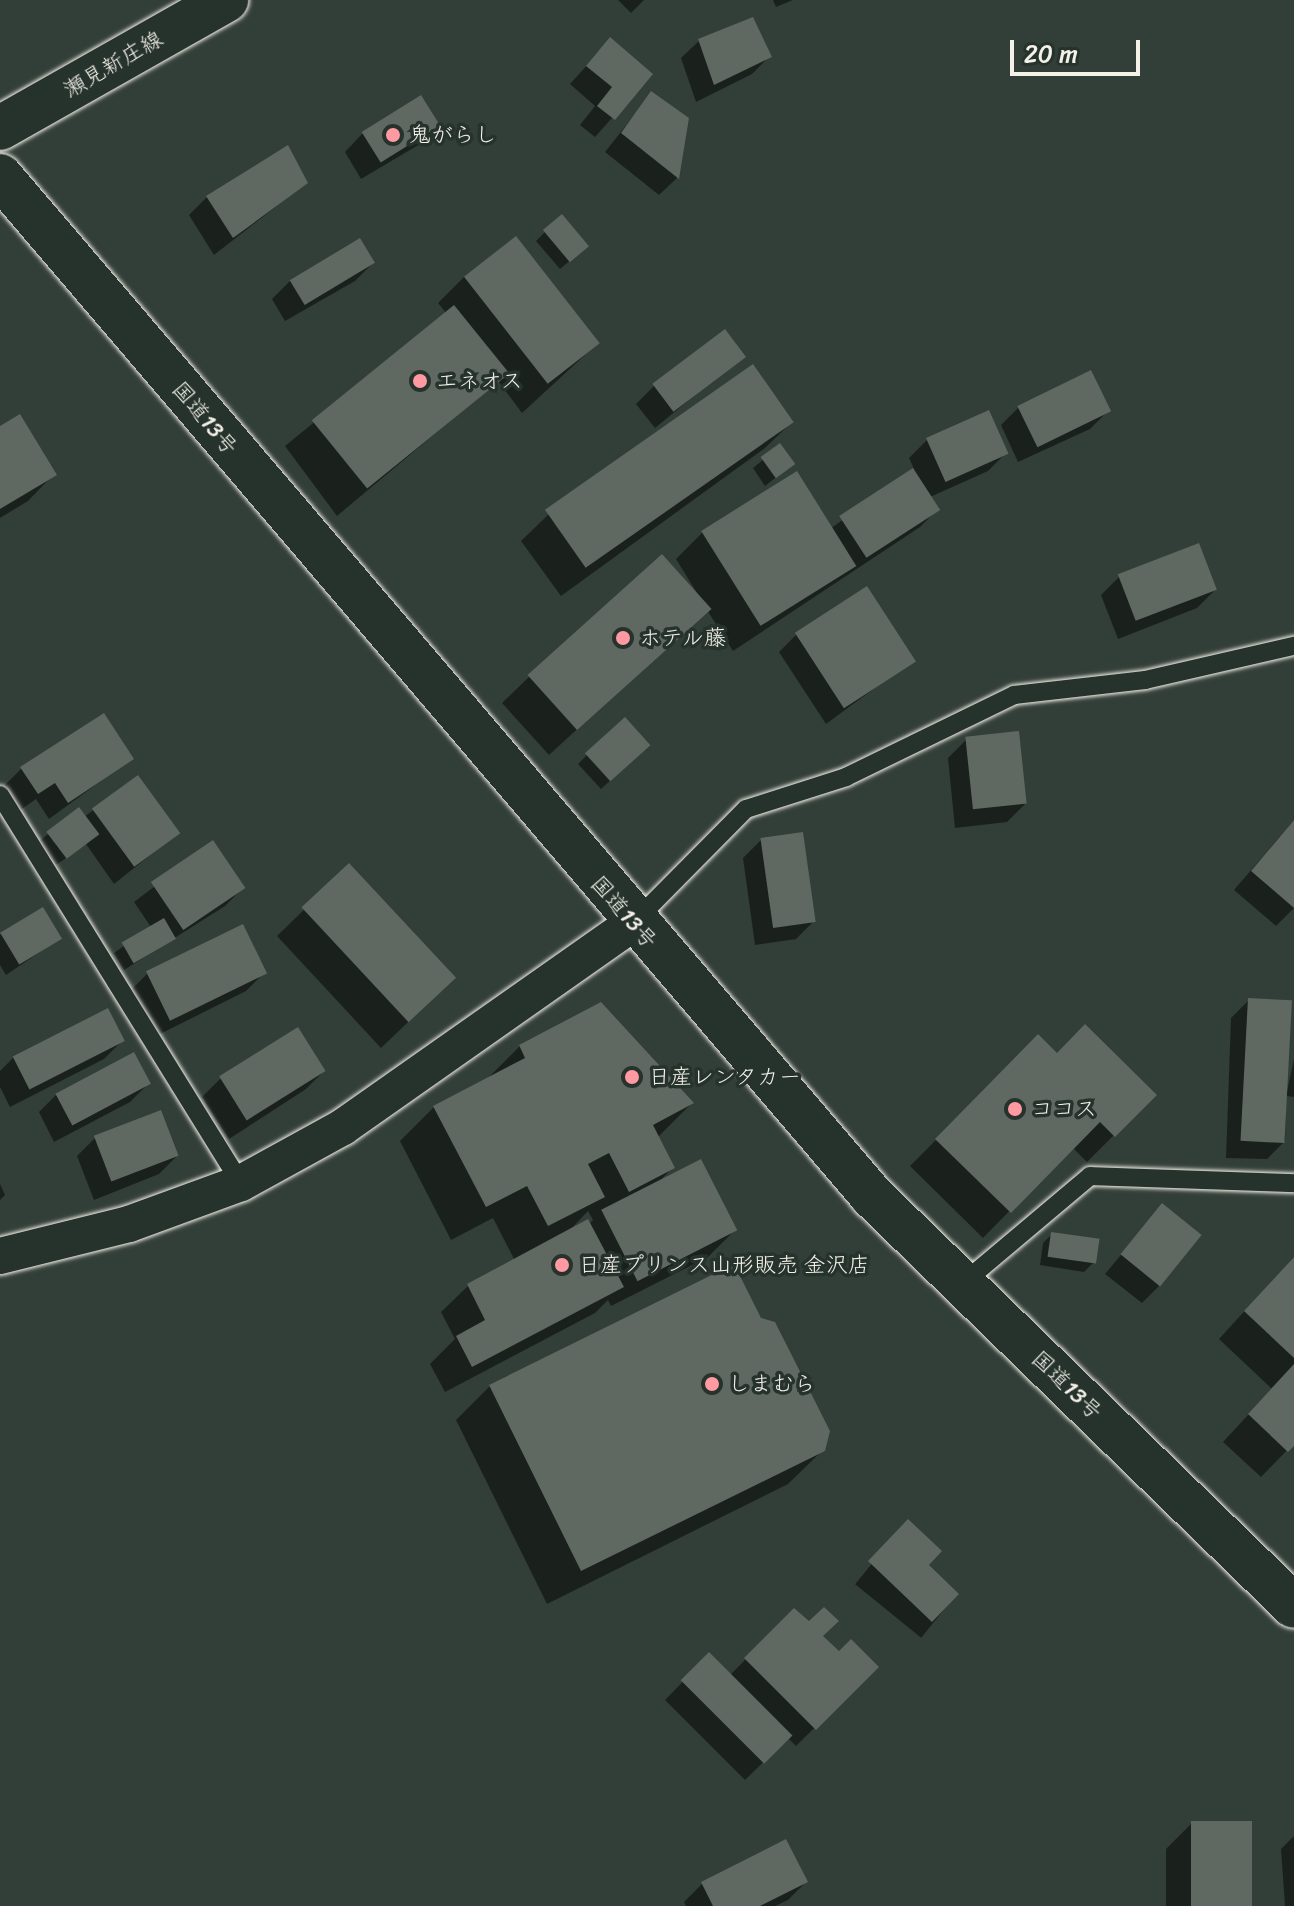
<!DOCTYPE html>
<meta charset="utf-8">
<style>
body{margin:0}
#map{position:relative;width:1294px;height:1906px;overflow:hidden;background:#323e38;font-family:Sriracha,"Klee One",sans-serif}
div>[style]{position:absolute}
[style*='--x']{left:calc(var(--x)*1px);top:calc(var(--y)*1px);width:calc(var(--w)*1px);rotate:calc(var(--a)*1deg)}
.shadow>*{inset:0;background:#0007;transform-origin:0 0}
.building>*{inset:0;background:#5f6861;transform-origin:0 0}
.roads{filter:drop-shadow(0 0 2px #f4f1e8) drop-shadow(0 0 2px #f4f1e8)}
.service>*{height:18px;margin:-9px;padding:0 9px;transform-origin:9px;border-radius:9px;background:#26332d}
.minor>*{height:36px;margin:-18px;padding:0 18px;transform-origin:18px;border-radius:18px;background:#26332d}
.secondary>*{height:44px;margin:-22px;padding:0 22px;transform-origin:22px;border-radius:22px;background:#26332d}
.trunk>*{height:44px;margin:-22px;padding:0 22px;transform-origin:22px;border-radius:22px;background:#26332d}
.dots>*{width:22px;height:22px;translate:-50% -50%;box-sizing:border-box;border:4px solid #26332d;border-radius:50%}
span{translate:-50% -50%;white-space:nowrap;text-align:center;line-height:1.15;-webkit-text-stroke:7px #26332d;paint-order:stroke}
.street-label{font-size:22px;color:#f4f1e8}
.poi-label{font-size:22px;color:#f4f1e8}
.left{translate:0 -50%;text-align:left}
.scale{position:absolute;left:1010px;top:40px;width:130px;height:36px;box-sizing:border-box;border:4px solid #f4f1e8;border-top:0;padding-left:10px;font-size:24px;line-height:28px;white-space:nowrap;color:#f4f1e8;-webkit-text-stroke:6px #26332d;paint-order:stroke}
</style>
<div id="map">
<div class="shadow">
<div style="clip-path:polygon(618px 0,644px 0,631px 13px)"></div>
<div style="clip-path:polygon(773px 0,793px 0,776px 7px)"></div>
<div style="clip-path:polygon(610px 40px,651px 74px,595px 137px,580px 125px,595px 106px,570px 84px)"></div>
<div style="clip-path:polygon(700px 40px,770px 56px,752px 74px,696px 102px,681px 58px)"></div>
<div style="clip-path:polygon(651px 94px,687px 119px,677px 178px,659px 195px,605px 152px)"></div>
<div style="clip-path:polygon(438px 126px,420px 144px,361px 179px,345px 152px,362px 134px)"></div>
<div style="clip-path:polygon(306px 183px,214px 255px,189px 215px,207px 197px)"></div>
<div style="clip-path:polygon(545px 232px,578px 254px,560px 269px,536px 241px)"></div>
<div style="clip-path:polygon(373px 263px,355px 281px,285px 321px,272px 299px,290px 281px)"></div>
<div style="clip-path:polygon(465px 276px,598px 343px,522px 413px,498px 381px,337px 516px,285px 446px,447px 314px,438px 303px)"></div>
<div style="clip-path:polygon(743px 356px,655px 428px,636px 404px,654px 386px)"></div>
<div style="clip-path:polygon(752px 367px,792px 422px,765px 448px,561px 596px,521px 541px,548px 515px)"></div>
<div style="clip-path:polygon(1019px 407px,1108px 411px,1090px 429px,1018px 462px,1001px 425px)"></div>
<div style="clip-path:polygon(0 428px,54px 474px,28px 501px,0 518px)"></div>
<div style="clip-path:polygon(927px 440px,1006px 453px,988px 471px,930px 497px,938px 509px,920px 527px,733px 651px,707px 610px,549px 755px,502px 703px,529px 677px,697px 593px,676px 559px,702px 533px,830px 529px,914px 469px,909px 458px)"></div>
<div style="clip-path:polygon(780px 446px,783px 472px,765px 486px,753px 468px)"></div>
<div style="clip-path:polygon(1119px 577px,1215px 590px,1197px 608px,1118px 639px,1101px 595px)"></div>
<div style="clip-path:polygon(796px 635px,913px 660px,826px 724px,779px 652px)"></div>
<div style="clip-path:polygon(966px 740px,1025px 804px,1007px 822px,955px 828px,948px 758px)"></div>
<div style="clip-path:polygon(639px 754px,601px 789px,578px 764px,587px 755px)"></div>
<div style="clip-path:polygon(131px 759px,49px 819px,36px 799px,19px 811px,4px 786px,22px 768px)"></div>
<div style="clip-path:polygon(138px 777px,178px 833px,114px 884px,86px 844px,56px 865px,38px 842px,79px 810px,84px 817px)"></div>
<div style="clip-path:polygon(1294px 820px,1294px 908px,1276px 926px,1234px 890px)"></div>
<div style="clip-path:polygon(761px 840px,814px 921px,796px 939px,755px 945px,743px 858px)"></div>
<div style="clip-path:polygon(212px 843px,243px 888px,225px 906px,124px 970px,114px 953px,151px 927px,134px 902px)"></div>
<div style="clip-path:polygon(349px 866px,427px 1004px,381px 1048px,277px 936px)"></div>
<div style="clip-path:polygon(42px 909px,59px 939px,6px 975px,0 965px,0 935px)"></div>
<div style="clip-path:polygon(264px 973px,246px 991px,152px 1038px,129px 992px,147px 974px)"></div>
<div style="clip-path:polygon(1249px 1000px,1286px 1096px,1294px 1059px,1294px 1097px,1286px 1096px,1285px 1141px,1267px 1159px,1226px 1158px,1231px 1018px)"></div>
<div style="clip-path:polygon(107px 1011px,122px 1041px,104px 1059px,10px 1107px,0 1087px,0 1071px,13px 1058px)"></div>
<div style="clip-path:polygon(297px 1029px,324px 1071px,306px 1089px,229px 1139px,202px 1097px,220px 1079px)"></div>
<div style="clip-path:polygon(1038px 1037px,1057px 1055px,1154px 1095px,1087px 1162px,1072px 1147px,983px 1238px,910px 1166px)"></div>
<div style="clip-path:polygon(evenodd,520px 1046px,692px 1103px,657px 1138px,672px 1168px,659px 1182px,735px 1230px,708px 1257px,611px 1306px,608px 1300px,595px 1313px,445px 1392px,430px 1364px,455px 1339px,441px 1312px,468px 1286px,515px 1261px,493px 1218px,451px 1240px,400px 1141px,434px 1107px,486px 1080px,520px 1046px,588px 1211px,593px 1220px,589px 1224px,568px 1232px,588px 1211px)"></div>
<div style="clip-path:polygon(148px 1084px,130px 1102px,54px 1142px,39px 1112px,57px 1094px)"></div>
<div style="clip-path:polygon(95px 1138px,177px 1156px,159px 1174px,94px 1200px,77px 1156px)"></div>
<div style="clip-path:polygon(0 1184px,5px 1195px,0 1200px)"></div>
<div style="clip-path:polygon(1162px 1206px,1160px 1285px,1142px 1303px,1105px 1274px)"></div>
<div style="clip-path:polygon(1052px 1234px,1093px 1263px,1084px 1272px,1040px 1265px,1043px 1243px)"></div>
<div style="clip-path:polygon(1294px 1257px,1294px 1443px,1261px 1477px,1223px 1442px,1272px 1389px,1219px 1339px)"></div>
<div style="clip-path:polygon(490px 1386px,823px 1450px,788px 1484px,547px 1604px,456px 1420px)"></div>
<div style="left:891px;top:1540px;width:85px;height:57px;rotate:39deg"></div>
<div style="clip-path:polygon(794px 1611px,839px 1654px,876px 1667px,796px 1746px,788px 1738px,745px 1780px,665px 1700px,709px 1655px,730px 1675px)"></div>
<div style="clip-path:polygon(1192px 1823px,1250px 1906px,1166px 1906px,1166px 1849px)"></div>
<div style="clip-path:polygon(1294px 1836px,1294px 1906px,1285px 1906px,1281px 1849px)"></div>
<div style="clip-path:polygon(785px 1842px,806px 1882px,788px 1900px,775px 1906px,686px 1906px,684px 1902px,702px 1884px)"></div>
</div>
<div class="building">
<div style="clip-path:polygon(753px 17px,772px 57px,714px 85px,698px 39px)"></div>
<div style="clip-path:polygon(610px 37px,653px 74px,615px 120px,597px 106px,612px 87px,586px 66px)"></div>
<div style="clip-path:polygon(651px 91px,689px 118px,679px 179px,621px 133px)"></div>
<div style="left:421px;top:95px;width:36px;height:70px;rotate:58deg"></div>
<div style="clip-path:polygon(288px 145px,308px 183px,233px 238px,206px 196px)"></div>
<div style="left:562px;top:214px;width:42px;height:25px;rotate:50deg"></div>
<div style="left:516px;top:236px;width:136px;height:66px;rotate:52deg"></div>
<div style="left:360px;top:238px;width:29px;height:82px;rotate:59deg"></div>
<div style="left:454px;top:305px;width:88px;height:183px;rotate:51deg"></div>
<div style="left:725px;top:329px;width:35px;height:91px;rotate:53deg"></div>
<div style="left:753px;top:364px;width:71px;height:254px;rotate:55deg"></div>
<div style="left:1091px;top:370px;width:46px;height:82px;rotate:64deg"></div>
<div style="left:989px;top:410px;width:48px;height:69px;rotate:66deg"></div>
<div style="clip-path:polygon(20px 414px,57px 475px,0 509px,0 426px)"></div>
<div style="left:780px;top:443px;width:26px;height:24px;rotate:54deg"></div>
<div style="left:913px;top:468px;width:50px;height:88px;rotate:57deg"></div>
<div style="left:797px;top:471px;width:112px;height:113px;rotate:58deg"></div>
<div style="left:1199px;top:543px;width:50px;height:87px;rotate:69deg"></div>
<div style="left:662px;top:554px;width:74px;height:181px;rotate:48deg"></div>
<div style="left:867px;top:586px;width:90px;height:86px;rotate:57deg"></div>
<div style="clip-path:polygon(104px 713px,134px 759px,68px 803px,55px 783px,38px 794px,20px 767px)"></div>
<div style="left:625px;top:717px;width:38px;height:54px;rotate:48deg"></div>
<div style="left:1019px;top:731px;width:73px;height:54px;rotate:84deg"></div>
<div style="left:138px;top:775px;width:72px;height:57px;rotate:54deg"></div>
<div style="left:79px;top:807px;width:34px;height:41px;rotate:53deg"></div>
<div style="clip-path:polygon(1294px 820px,1294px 908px,1251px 871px)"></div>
<div style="left:803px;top:832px;width:91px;height:43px;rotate:82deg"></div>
<div style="left:213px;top:840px;width:58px;height:75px;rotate:56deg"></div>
<div style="left:349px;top:863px;width:157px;height:65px;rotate:47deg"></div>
<div style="left:43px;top:907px;width:37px;height:50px;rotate:59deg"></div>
<div style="left:164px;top:918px;width:24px;height:49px;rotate:60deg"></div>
<div style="left:243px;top:924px;width:55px;height:108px;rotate:64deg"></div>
<div style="left:1248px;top:998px;width:44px;height:143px;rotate:3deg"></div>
<div style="clip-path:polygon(601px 1002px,694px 1103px,653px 1125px,675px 1168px,629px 1192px,609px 1153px,588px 1164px,605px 1197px,548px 1226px,527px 1186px,486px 1207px,433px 1106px,525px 1058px,519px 1045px)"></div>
<div style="left:108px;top:1008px;width:37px;height:107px;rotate:63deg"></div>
<div style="clip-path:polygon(1085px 1024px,1157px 1095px,1115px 1137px,1100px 1122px,1011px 1213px,935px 1139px,1038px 1034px,1057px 1053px)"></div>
<div style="left:298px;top:1027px;width:52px;height:93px;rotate:58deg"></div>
<div style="left:134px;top:1052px;width:36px;height:89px;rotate:62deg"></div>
<div style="left:161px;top:1110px;width:49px;height:72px;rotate:69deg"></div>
<div style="left:701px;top:1159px;width:80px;height:112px;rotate:63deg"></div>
<div style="left:1162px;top:1203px;width:51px;height:66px;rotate:39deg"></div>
<div style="clip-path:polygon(588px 1219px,624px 1287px,472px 1367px,456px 1336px,485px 1320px,467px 1284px)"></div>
<div style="left:1051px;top:1232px;width:49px;height:25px;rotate:8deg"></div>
<div style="clip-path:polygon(1294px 1257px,1294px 1358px,1244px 1311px)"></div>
<div style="clip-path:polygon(734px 1264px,761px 1318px,775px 1322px,830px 1431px,825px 1451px,581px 1571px,489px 1385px)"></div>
<div style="clip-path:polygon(1294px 1364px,1294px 1446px,1288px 1452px,1248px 1414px)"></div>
<div style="clip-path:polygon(908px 1519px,942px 1551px,929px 1565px,959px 1594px,932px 1622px,868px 1561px)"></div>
<div style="clip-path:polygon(824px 1607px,839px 1621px,823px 1636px,839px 1651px,851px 1639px,879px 1667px,816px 1730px,744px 1658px,794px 1608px,809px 1621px)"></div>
<div style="left:709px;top:1652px;width:118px;height:40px;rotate:45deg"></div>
<div style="left:1191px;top:1821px;width:61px;height:85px"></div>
<div style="clip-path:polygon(786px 1839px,808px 1882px,760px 1906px,713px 1906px,701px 1882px)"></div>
</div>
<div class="roads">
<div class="service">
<div style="--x:0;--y:795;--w:457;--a:58.2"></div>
<div style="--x:636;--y:920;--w:156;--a:-45.3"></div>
<div style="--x:746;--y:809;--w:105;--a:-17.7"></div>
<div style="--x:846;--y:777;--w:187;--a:-26"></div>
<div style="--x:1014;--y:695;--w:132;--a:-6.5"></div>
<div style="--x:1145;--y:680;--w:153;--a:-12.9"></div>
<div style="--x:963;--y:1283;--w:166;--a:-40.1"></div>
<div style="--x:1090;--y:1176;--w:204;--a:2"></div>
</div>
<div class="minor">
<div style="--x:0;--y:1256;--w:133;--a:-13.9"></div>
<div style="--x:129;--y:1224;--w:119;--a:-20.1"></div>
<div style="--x:241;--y:1183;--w:116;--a:-28.8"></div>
<div style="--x:343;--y:1127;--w:355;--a:-35.1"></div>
</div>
<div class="secondary">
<div style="--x:0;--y:128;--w:260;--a:-29.5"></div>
</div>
<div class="trunk">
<div style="--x:0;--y:176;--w:1342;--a:49.47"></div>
<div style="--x:872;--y:1196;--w:588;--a:44.17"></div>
</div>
</div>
<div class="dots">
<div style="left:393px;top:135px;background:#ff9aa2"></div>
<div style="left:420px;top:381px;background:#ff9aa2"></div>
<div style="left:623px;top:638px;background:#ff9aa2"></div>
<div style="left:632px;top:1077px;background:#ff9aa2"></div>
<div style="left:1015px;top:1109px;background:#ff9aa2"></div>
<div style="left:562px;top:1265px;background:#ff9aa2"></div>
<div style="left:712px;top:1384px;background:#ff9aa2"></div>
</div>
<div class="street-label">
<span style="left:113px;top:64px;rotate:-30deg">瀬見新庄線</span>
<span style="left:205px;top:418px;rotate:50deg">国道13号</span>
<span style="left:624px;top:912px;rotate:49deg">国道13号</span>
<span style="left:1067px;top:1385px;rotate:44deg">国道13号</span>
</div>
<div class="poi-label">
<span class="left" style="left:409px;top:135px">鬼がらし</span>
<span class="left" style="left:436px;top:381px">エネオス</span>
<span class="left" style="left:639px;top:638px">ホテル藤</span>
<span class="left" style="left:648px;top:1077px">日産レンタカー</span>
<span class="left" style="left:1031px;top:1109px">ココス</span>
<span class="left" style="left:578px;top:1265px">日産プリンス山形販売 金沢店</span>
<span class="left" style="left:728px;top:1384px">しまむら</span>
</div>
<div class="scale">20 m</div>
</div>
